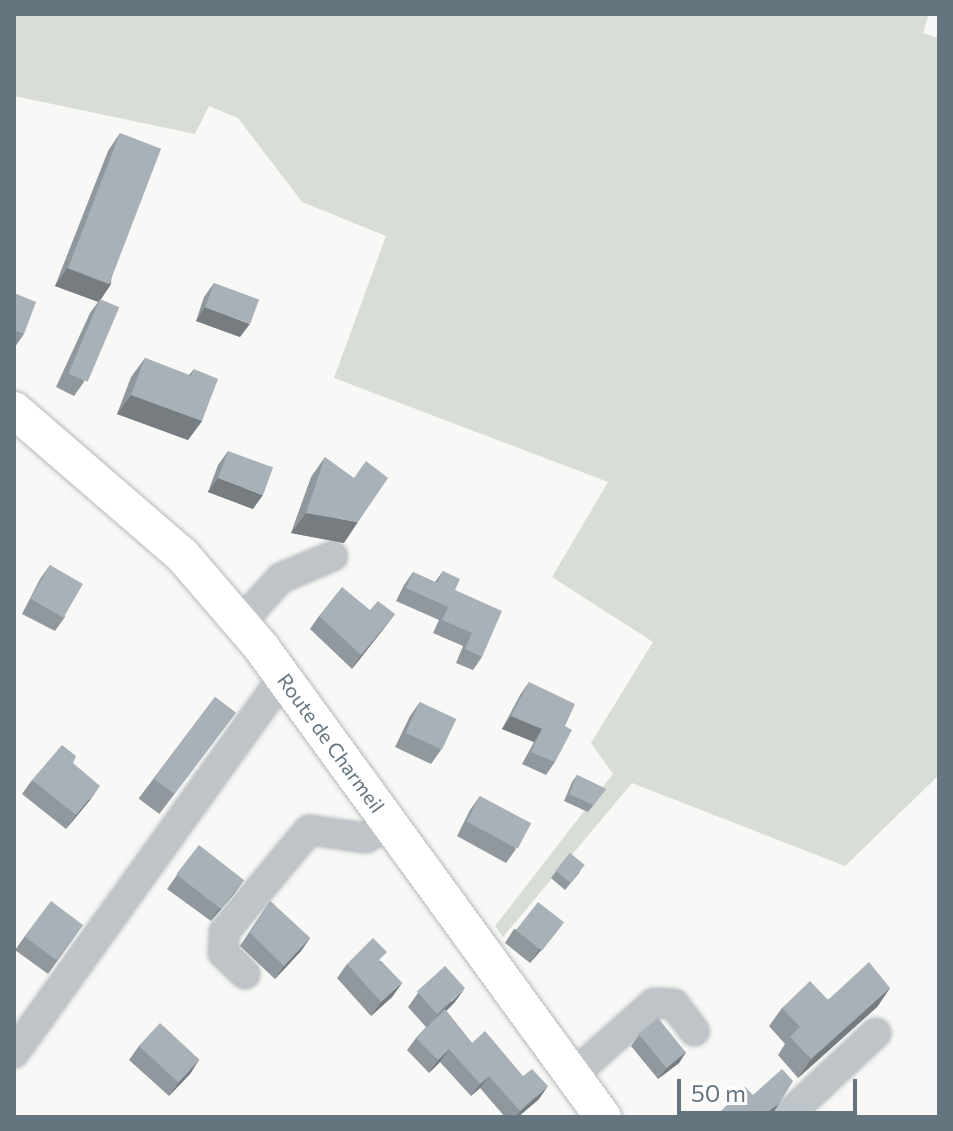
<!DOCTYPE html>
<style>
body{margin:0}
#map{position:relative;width:953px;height:1131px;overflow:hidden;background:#f8f8f6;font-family:Commissioner,sans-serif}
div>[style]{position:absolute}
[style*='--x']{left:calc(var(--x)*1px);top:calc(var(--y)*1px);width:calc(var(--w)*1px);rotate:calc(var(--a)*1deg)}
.green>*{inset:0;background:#d8ddd5}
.roads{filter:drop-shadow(0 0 2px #b3b8bc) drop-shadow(0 0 2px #b3b8bc)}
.minor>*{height:28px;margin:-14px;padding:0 14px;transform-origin:14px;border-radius:14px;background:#bfc4c8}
.major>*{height:36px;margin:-18px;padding:0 18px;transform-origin:18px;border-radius:18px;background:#fff}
.wall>*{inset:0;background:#90989d;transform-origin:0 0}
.shaded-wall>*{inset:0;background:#767c80}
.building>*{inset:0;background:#a8b1b7;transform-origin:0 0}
span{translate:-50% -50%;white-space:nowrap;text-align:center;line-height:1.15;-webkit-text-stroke:8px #fff;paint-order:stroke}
.street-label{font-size:20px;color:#647580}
.frame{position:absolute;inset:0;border:16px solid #647580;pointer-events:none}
.scale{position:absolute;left:677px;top:1079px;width:180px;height:36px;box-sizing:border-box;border:4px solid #647580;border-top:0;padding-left:10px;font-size:24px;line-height:28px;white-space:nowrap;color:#647580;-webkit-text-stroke:6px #fff;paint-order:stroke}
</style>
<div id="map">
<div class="green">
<div style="clip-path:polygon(14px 14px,929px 14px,923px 33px,939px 38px,939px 775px,845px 866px,632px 783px,503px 937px,495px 926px,613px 774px,591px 743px,653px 642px,552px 577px,608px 482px,334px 378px,386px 236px,302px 202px,238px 118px,209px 106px,195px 134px,14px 96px)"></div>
</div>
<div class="roads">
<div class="minor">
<div style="--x:240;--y:623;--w:61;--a:-47.7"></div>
<div style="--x:281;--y:578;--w:56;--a:-22.9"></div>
<div style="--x:245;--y:974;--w:30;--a:-136"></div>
<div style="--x:223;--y:953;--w:21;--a:-87"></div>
<div style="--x:224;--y:932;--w:133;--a:-50.2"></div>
<div style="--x:309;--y:830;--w:58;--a:8"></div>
<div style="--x:366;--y:838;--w:29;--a:-31"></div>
<div style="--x:14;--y:1053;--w:462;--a:-54.4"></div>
<div style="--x:573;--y:1075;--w:108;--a:-41.6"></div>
<div style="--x:654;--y:1003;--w:20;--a:3"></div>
<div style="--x:674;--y:1004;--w:34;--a:53"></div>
<div style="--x:786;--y:1117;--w:123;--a:-43"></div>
</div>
<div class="major">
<div style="--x:14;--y:410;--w:222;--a:40.8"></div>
<div style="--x:182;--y:555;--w:121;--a:49.3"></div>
<div style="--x:261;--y:647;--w:581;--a:53.96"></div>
</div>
</div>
<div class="wall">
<div style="clip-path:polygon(120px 133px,111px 284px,101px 299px,84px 382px,74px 396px,56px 387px,90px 313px,98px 302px,55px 286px,108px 151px)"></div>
<div style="clip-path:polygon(214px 283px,240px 337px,196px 321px,204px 297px)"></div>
<div style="clip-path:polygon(14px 293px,24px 334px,15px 347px,14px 347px)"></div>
<div style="clip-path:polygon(145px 358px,189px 375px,194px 369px,202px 421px,188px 440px,117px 414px,131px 377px)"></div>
<div style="clip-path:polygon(228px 451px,253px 509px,208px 492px,218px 465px)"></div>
<div style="clip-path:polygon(325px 457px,344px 543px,291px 533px,311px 477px)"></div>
<div style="clip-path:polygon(50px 565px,65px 617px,55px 631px,22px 614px,40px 579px)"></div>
<div style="clip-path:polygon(443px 571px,455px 590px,482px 657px,473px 670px,456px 663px,463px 646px,433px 633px,439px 620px,396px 601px,404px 585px,413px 572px,435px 582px)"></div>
<div style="clip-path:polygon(370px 610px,395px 614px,352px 669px,310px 629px,319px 616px)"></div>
<div style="clip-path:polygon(529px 682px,565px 726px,555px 762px,546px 775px,522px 764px,534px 742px,502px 729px,520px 695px)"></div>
<div style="left:215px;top:697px;width:26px;height:127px;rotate:37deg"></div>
<div style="clip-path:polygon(420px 702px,441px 750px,431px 764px,395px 747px,410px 716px)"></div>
<div style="clip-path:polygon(577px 775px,606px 789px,588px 812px,564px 801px,572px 782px)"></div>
<div style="clip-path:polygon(32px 780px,90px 800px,66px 829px,22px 794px)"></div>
<div style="clip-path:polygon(480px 796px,516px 849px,506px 863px,457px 836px,470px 810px)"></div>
<div style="clip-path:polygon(570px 853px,580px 872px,565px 890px,551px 878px)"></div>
<div style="clip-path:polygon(177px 875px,244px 880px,211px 921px,167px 889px)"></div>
<div style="clip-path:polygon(270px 901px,310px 938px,301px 951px,275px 979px,240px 946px)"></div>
<div style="clip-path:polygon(83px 925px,48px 974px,15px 950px,25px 936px)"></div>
<div style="clip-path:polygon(514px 929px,554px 935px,530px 963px,505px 943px)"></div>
<div style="clip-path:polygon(381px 961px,402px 983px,392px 997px,371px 1016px,337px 978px,347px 964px)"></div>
<div style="clip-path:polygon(890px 988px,877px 1007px,798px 1078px,778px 1055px,785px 1044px,769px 1026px,782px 1008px)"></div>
<div style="clip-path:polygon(418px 993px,455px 1002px,446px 1011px,472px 1043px,539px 1099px,518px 1117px,505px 1117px,480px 1088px,471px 1096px,440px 1062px,429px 1073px,407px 1050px,416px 1038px,426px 1027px,408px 1007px)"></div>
<div style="clip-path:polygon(639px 1035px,686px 1052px,679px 1063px,658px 1079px,631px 1046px)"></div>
<div style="clip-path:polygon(139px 1046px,199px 1060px,190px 1074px,169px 1096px,129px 1060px)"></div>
<div style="clip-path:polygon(753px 1095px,779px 1104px,770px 1117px,716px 1117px,721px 1111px)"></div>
</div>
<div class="shaded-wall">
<div style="clip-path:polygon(67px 268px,111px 284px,99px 302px,55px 286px)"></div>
<div style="clip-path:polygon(205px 307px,250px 324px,240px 337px,196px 321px)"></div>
<div style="clip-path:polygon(131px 395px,202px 421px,188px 440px,117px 414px)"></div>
<div style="clip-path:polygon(218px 478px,263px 495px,253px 509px,208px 492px)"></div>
<div style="clip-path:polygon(306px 513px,358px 522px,344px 543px,291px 533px)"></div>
<div style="clip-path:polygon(395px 614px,385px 627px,352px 669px,361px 655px)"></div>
<div style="clip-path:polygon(511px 716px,542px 729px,534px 742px,502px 729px)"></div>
<div style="clip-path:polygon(100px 786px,90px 800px,66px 829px,76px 815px)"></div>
<div style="clip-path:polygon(244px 880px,234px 894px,211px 921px,220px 908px)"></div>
<div style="clip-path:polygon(564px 922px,554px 935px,530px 963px,539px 950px)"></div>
<div style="clip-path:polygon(310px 938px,301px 951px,275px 979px,284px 966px)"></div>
<div style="clip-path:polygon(402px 983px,392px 997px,371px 1016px,381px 1002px)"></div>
<div style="clip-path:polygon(465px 988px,455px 1002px,428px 1029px,438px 1015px)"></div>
<div style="clip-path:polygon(890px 988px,877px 1007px,798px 1078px,811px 1059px)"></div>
<div style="clip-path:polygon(449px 1049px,440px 1062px,429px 1073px,438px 1060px)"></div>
<div style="clip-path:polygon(686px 1052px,679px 1063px,658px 1079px,666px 1069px)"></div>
<div style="clip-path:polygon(199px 1060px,190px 1074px,169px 1096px,179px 1082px)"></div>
<div style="clip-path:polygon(489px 1076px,480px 1088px,471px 1096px,480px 1084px)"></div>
<div style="clip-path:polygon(548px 1086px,539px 1099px,518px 1117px,516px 1117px,520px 1111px)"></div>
<div style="clip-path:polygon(779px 1104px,770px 1117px,760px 1117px)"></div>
</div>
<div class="building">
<div style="left:120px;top:133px;width:44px;height:145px;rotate:21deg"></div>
<div style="left:214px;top:283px;width:48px;height:26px;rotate:20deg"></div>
<div style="clip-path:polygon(14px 293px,36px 302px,24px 334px,14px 330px)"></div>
<div style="left:100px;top:299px;width:21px;height:81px;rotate:23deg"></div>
<div style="clip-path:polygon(145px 358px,191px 376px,194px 369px,218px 379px,202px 421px,131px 395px)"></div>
<div style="left:228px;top:451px;width:48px;height:29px;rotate:20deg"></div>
<div style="clip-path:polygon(325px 457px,354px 478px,366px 461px,388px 478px,358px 522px,306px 513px)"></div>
<div style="left:50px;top:565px;width:38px;height:39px;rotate:30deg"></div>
<div style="clip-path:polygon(443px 571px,460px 579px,455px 590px,502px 611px,482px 657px,465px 649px,472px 633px,442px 620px,448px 607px,406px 588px,413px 572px,437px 583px)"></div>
<div style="clip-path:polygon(342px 587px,370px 610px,378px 601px,395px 614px,361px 655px,319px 616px)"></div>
<div style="clip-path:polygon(529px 682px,575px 704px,565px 726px,572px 730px,555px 762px,531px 752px,542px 729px,511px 716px)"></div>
<div style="left:215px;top:697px;width:26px;height:102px;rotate:37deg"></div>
<div style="left:420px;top:702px;width:40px;height:34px;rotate:25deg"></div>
<div style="clip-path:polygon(62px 745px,76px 756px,73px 763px,100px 786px,76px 815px,32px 780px)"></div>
<div style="clip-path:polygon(577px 775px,606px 789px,593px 805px,569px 794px)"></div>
<div style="left:480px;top:796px;width:58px;height:29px;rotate:28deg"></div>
<div style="left:199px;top:845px;width:57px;height:37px;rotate:38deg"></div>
<div style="left:570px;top:853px;width:19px;height:23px;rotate:39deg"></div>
<div style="left:51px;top:901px;width:40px;height:44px;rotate:37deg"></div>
<div style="clip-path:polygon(270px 901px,310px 938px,284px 966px,250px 933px)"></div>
<div style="left:538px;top:902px;width:33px;height:36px;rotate:38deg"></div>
<div style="clip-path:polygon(373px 938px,387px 952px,379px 960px,402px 983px,381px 1002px,347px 964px)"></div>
<div style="clip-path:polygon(869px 962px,890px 988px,811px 1059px,790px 1037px,800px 1027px,782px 1008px,810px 981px,828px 1000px)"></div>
<div style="left:445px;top:966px;width:30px;height:38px;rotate:48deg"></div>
<div style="clip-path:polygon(445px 1009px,472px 1043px,485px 1031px,523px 1076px,532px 1069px,548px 1086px,520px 1111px,489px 1076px,480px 1084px,449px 1049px,438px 1060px,416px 1038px)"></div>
<div style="left:658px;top:1018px;width:44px;height:25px;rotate:51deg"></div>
<div style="left:160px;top:1023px;width:54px;height:31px;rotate:43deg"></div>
<div style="clip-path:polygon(782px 1069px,793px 1081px,779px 1104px,760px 1117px,727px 1117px,721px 1111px,745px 1087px,753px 1095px)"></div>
</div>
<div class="street-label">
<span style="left:331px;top:743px;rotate:54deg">Route de Charmeil</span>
</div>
<div class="frame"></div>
<div class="scale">50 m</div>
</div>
